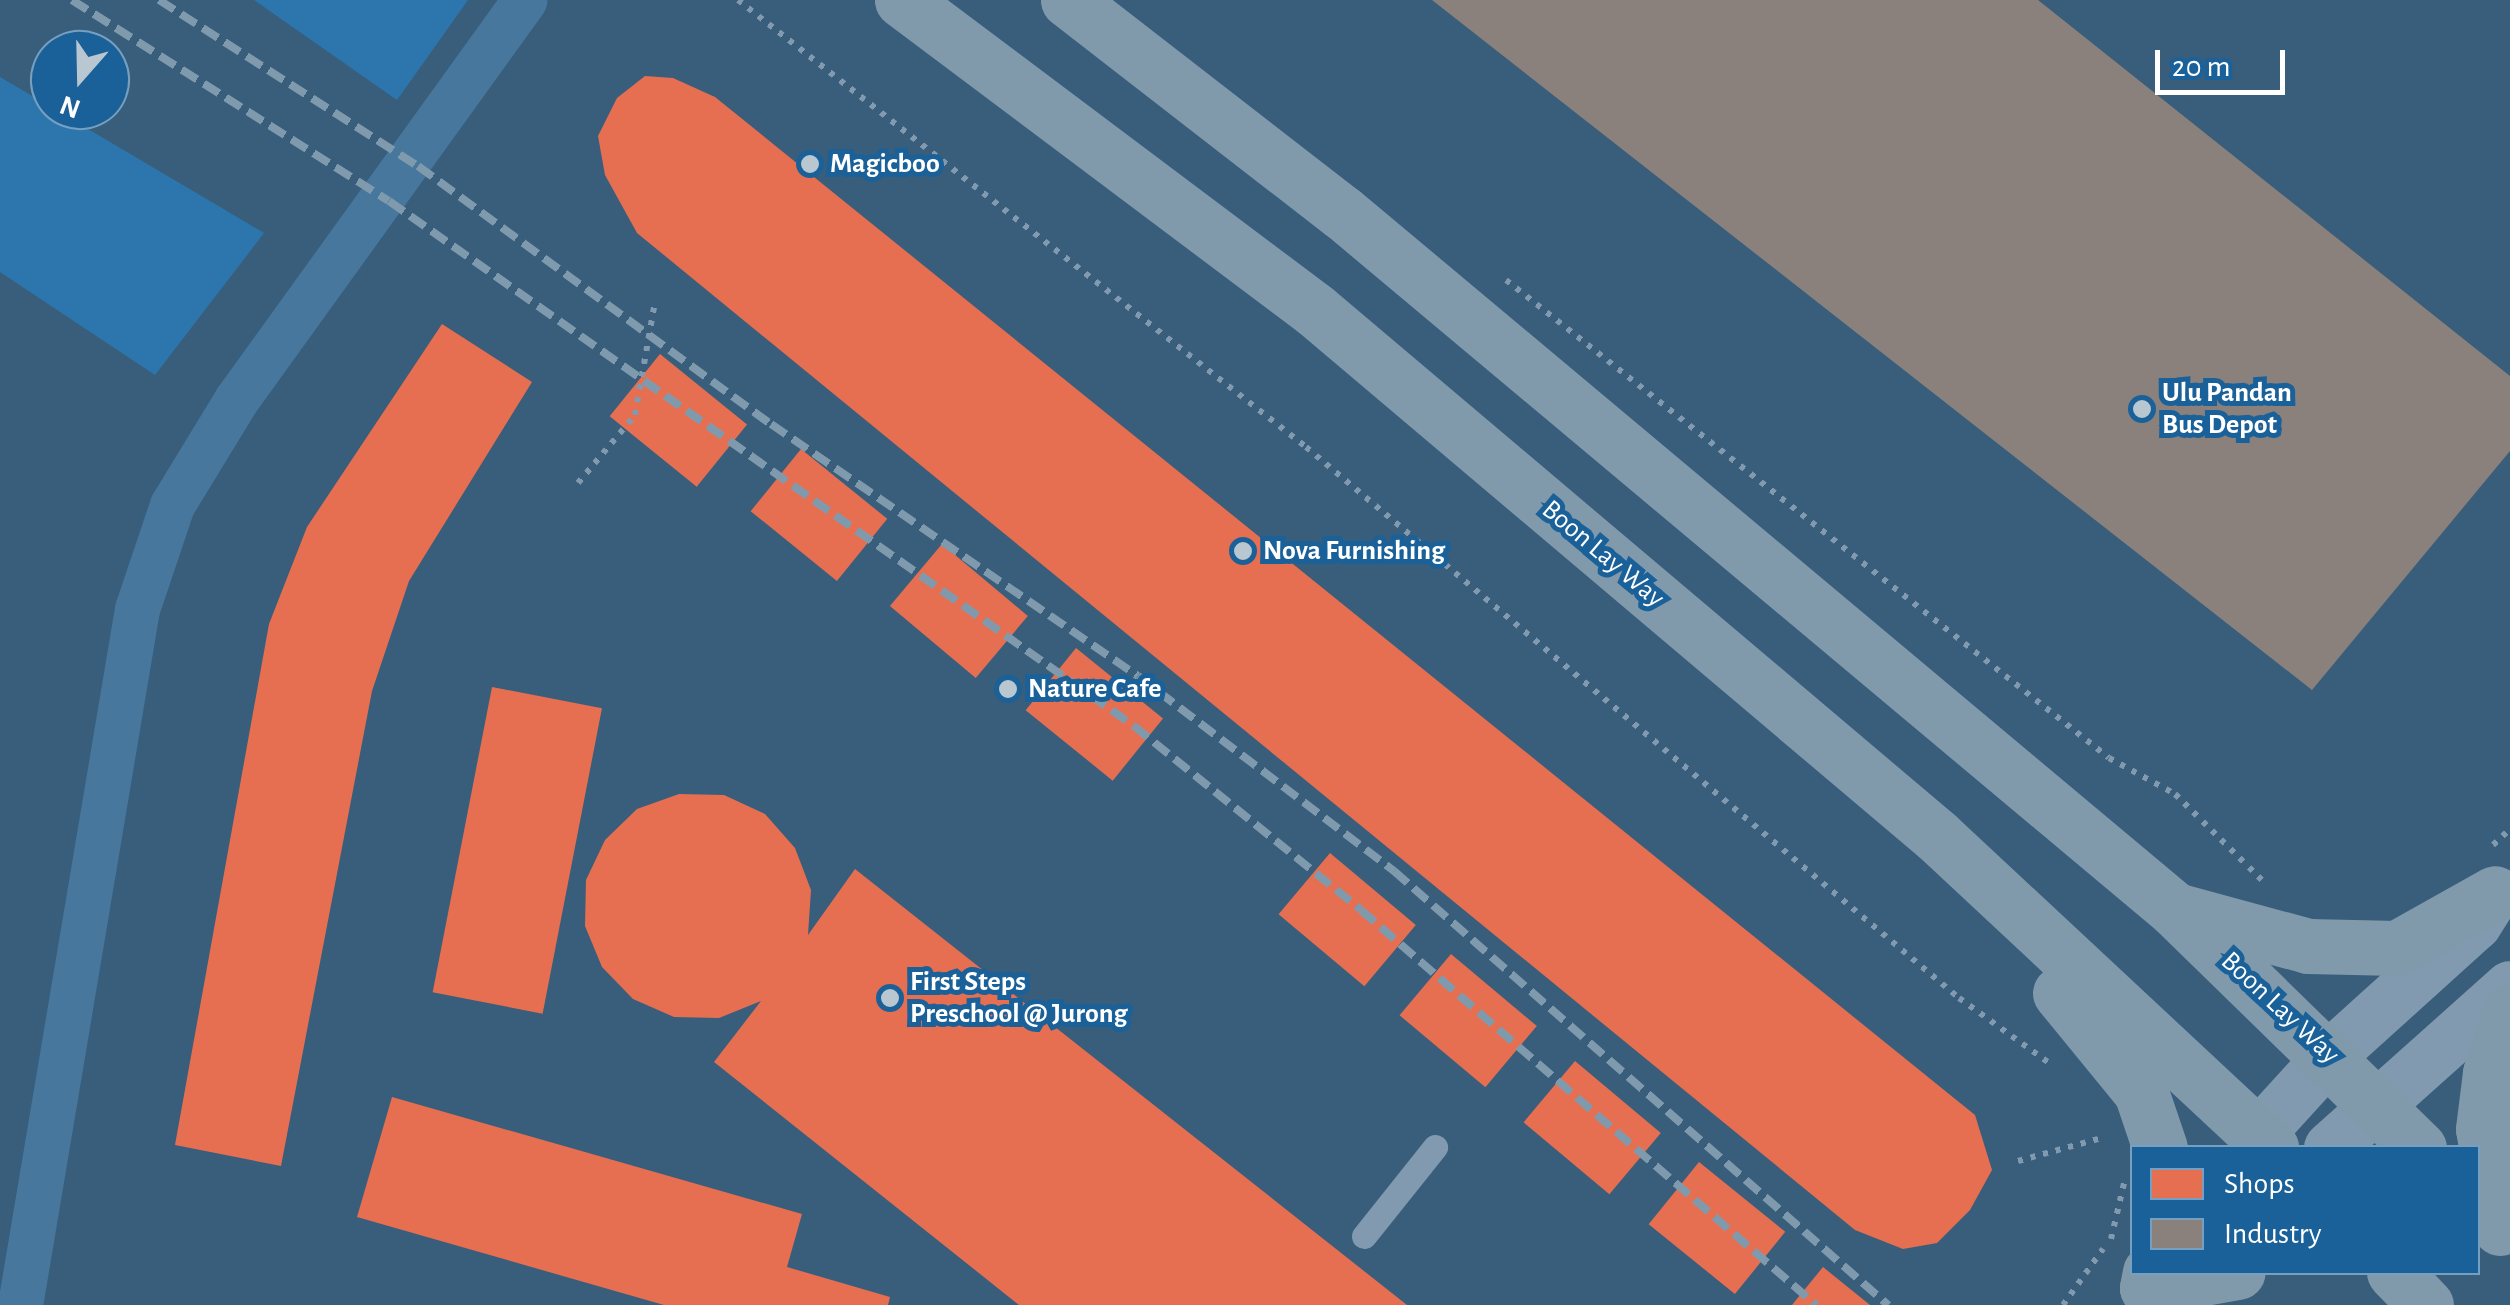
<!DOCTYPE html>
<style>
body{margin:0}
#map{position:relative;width:2510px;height:1305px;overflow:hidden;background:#385e7c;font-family:"Alegreya Sans",sans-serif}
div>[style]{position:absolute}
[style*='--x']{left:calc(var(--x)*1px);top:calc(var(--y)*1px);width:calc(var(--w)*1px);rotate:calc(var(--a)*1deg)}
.green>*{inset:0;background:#2d76ad}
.shops>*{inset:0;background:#e76f51;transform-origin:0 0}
.industry>*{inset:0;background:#8a817c}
.canal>*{height:45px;margin:-22.5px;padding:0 22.5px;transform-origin:22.5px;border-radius:22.5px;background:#47779d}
.path>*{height:6px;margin-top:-3px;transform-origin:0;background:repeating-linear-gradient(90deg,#829aaf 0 5px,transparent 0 13px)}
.service>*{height:25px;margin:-12.5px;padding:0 12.5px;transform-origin:12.5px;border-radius:12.5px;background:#829aaf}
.minor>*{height:52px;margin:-26px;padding:0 26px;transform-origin:26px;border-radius:26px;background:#829aaf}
.primary>*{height:55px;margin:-27.5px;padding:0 27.5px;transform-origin:27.5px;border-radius:27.5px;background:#809aac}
.rail>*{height:8px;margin-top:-4px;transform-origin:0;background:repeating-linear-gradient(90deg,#809aad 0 18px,transparent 0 26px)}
.dots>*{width:28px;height:28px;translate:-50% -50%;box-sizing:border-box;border:5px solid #1b6199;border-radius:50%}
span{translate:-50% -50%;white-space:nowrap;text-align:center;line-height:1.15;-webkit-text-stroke:10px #1b6199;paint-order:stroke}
.poi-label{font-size:28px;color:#fff;font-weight:700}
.left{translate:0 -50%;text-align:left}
.street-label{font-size:28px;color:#fff}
.legend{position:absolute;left:2130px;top:1145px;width:350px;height:130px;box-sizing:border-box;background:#1b6199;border:2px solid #76a0c2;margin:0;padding:12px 18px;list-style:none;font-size:30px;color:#fff}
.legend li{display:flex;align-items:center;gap:20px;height:50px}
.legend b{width:50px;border:2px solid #76a0c2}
.north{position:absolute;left:30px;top:30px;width:100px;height:100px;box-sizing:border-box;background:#1b6199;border:2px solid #76a0c2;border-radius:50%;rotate:200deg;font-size:28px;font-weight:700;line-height:40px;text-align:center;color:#fff}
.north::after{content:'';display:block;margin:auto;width:35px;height:45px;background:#b9c7d1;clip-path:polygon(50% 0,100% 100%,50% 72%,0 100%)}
.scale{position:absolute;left:2155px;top:50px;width:130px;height:45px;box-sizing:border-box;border:5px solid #fff;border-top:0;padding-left:12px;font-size:30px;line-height:35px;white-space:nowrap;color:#fff;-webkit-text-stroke:8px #1b6199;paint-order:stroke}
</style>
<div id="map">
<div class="green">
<div style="clip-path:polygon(254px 0,468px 0,397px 100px)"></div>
<div style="clip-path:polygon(0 77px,264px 233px,155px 375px,0 272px)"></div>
</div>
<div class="shops">
<div style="clip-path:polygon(645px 76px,673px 78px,715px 97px,1975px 1115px,1992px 1170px,1970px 1210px,1937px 1243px,1903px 1249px,1855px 1230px,637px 233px,605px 175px,598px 136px,617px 98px)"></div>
<div style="clip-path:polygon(442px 324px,532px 382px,409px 581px,372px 691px,281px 1166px,175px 1145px,269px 624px,307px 527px)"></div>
<div style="left:660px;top:354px;width:112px;height:80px;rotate:39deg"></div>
<div style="left:801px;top:449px;width:111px;height:80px;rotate:39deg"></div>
<div style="left:942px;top:544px;width:112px;height:81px;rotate:40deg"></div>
<div style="left:1076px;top:648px;width:112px;height:80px;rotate:39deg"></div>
<div style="left:492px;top:687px;width:112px;height:311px;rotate:11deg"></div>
<div style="clip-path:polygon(679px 794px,724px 795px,765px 814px,795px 848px,811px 890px,808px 935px,855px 869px,1407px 1305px,1019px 1305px,714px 1062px,761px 1001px,719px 1018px,674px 1017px,633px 999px,602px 967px,585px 926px,586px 880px,605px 840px,637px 809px)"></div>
<div style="left:1330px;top:853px;width:112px;height:80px;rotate:40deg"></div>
<div style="left:1451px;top:954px;width:112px;height:80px;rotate:40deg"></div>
<div style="left:1575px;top:1061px;width:112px;height:80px;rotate:40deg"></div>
<div style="clip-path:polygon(392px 1097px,802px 1214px,787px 1267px,890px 1297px,888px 1305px,664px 1305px,357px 1217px)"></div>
<div style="left:1699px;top:1162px;width:111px;height:80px;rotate:39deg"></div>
<div style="clip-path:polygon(1823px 1267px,1870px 1305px,1792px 1305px)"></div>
</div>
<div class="industry">
<div style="clip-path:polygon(1432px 0,2038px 0,2510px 376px,2510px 451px,2312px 690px)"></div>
</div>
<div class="canal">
<div style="--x:20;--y:1305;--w:706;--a:-80.46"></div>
<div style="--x:137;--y:609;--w:110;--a:-71.4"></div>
<div style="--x:172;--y:505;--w:123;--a:-58.6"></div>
<div style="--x:236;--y:400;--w:493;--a:-54.2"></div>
</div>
<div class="path">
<div style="--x:738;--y:0;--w:723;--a:38.2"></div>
<div style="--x:1306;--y:447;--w:854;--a:40.16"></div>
<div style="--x:1959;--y:998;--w:115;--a:35.8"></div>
<div style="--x:1506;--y:280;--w:769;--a:38.4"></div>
<div style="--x:2109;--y:758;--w:75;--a:28.6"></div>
<div style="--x:2175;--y:794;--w:122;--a:44.7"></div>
<div style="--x:578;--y:483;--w:89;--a:-50"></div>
<div style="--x:635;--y:415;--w:116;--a:-80"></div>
<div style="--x:2493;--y:845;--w:23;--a:-43"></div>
<div style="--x:2018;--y:1161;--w:90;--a:-15.4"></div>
<div style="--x:2111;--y:1239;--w:62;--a:-76.9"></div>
<div style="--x:2063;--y:1305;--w:69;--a:-54.5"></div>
</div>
<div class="service">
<div style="--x:1364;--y:1236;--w:114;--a:-51.4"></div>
</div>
<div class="minor">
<div style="--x:2258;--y:1135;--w:108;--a:-47.6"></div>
<div style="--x:2331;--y:1055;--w:195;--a:-42.1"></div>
<div style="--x:2476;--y:924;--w:25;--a:-58"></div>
<div style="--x:2330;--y:1148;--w:241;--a:-41.8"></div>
</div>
<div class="primary">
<div style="--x:902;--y:0;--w:516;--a:36.89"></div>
<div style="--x:1315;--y:310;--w:815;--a:40.22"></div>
<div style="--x:1937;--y:836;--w:457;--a:43"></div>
<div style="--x:1068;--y:0;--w:348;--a:37.8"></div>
<div style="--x:1343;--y:213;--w:1085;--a:39.95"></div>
<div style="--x:2175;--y:910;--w:341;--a:44.3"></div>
<div style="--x:2183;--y:912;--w:130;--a:15.2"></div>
<div style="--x:2308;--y:946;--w:89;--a:1.3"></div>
<div style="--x:2397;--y:948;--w:112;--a:-29.3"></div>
<div style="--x:2060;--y:993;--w:128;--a:50.7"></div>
<div style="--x:2141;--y:1092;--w:59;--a:71.3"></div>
<div style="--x:2500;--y:1228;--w:100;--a:-99.7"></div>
<div style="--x:2483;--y:1129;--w:56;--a:-82.9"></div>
<div style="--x:2490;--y:1073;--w:65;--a:-72.1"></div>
<div style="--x:2150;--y:1272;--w:16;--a:101"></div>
<div style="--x:2147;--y:1288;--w:92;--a:-10"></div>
<div style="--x:2394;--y:1272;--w:46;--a:45.9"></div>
</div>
<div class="rail">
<div style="--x:72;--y:0;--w:375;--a:32.4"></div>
<div style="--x:389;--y:201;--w:911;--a:35.17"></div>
<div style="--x:1134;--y:726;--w:292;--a:39"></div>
<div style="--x:1361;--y:910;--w:603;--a:40.96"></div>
<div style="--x:159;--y:0;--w:308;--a:32.7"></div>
<div style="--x:418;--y:166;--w:437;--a:36.2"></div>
<div style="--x:771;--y:424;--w:445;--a:34.5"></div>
<div style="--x:1138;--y:676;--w:322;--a:37.3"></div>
<div style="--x:1394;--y:871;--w:658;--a:41.3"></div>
</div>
<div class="dots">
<div style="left:810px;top:164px;background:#b9c7d1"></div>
<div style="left:2142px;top:409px;background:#b9c7d1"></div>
<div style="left:1243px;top:551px;background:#b9c7d1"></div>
<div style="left:1008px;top:689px;background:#b9c7d1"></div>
<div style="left:890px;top:998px;background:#b9c7d1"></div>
</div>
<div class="poi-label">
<span class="left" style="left:830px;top:164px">Magicboo</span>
<span class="left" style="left:2162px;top:409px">Ulu Pandan<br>Bus Depot</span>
<span class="left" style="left:1263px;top:551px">Nova Furnishing</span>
<span class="left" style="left:1028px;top:689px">Nature Cafe</span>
<span class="left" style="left:910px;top:998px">First Steps<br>Preschool @ Jurong</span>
</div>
<div class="street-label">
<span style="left:1603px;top:554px;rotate:40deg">Boon Lay Way</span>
<span style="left:2280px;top:1008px;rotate:43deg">Boon Lay Way</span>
</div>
<ul class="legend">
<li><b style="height:28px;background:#e76f51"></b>Shops</li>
<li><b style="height:28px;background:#8a817c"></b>Industry</li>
</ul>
<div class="north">N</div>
<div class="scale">20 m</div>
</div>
